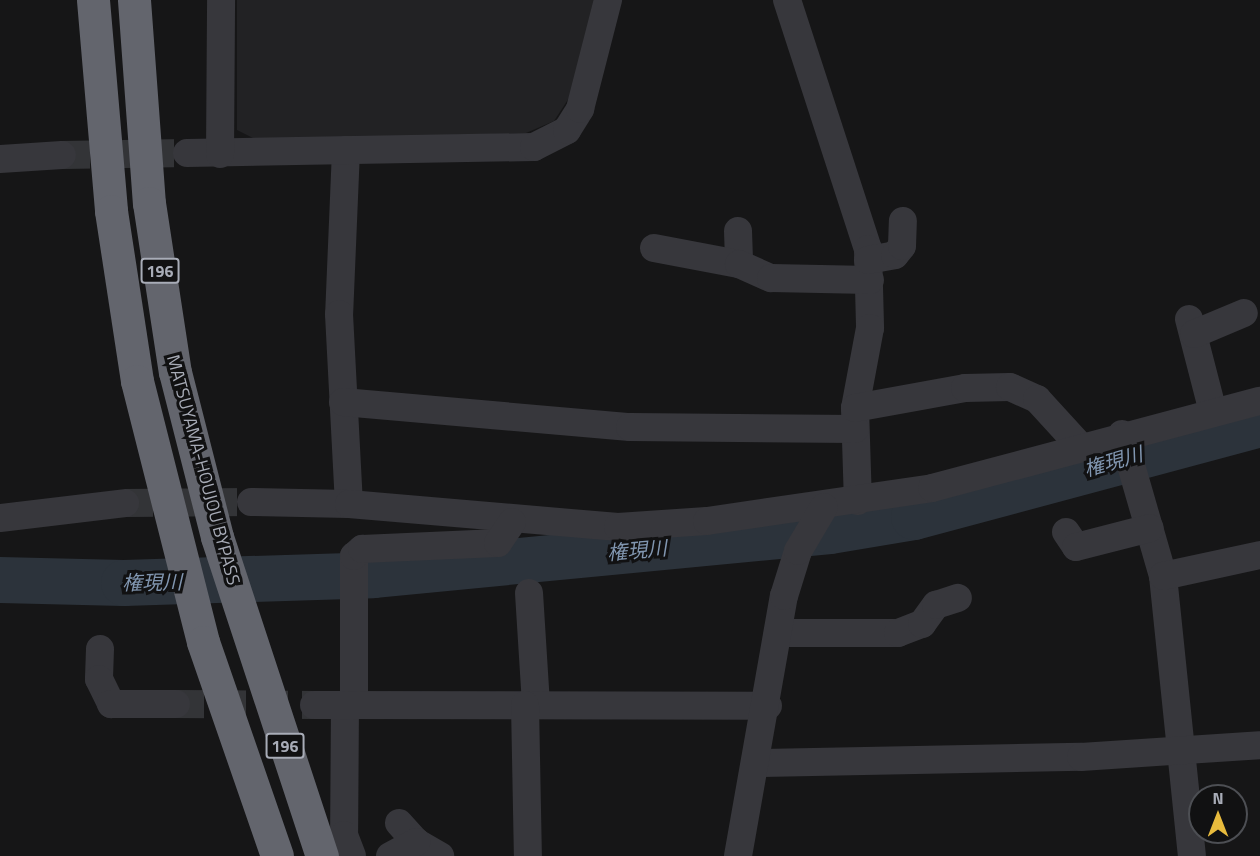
<!DOCTYPE html>
<meta charset="utf-8">
<style>
body{margin:0}
#map{position:relative;width:1260px;height:856px;overflow:hidden;background:#161617;font-family:"Titillium Web","Noto Sans JP",sans-serif}
div>[style]{position:absolute}
[style*='--x']{left:calc(var(--x)*1px);top:calc(var(--y)*1px);width:calc(var(--w)*1px);rotate:calc(var(--a)*1deg)}
.built>*{inset:0;background:#222224}
.river>*{height:46px;margin:-23px;padding:0 23px;transform-origin:23px;border-radius:23px;background:#2c333b}
.street-tunnel>*{height:28px;margin-top:-14px;transform-origin:0;background:repeating-linear-gradient(90deg,#333437 0 28px,transparent 0 42px)}
.street>*{height:28px;margin:-14px;padding:0 14px;transform-origin:14px;border-radius:14px;background:#37373c}
.highway>*{height:33px;margin:-16.5px;padding:0 16.5px;transform-origin:16.5px;border-radius:16.5px;background:#63656d}
span{translate:-50% -50%;white-space:nowrap;text-align:center;line-height:1.15;-webkit-text-stroke:6px #111112;paint-order:stroke}
.shield-label span{padding:2px 4px;background:#111112;border:2px solid;border-radius:4px;-webkit-text-stroke-width:0}
.shield-label{font-size:16px;color:#a8acb7;font-weight:700}
.street-label{font-size:18px;color:#a8acb7}
.water-label{font-size:20px;color:#8196b0;font-style:italic}
.north{position:absolute;left:1188px;top:784px;width:60px;height:60px;box-sizing:border-box;background:#111112;border:2px solid #4d4f54;border-radius:50%;rotate:0deg;font-size:16px;font-weight:700;line-height:24px;text-align:center;color:#a8acb7}
.north::after{content:'';display:block;margin:auto;width:21px;height:27px;background:#e8bb3d;clip-path:polygon(50% 0,100% 100%,50% 72%,0 100%)}
</style>
<div id="map">
<div class="built">
<div style="clip-path:polygon(237px 0,596px 0,569px 98px,554px 121px,526px 133px,257px 140px,237px 130px)"></div>
</div>
<div class="river">
<div style="--x:0;--y:580;--w:124;--a:1.4"></div>
<div style="--x:124;--y:583;--w:249;--a:-1.8"></div>
<div style="--x:373;--y:575;--w:459;--a:-5.5"></div>
<div style="--x:830;--y:531;--w:85;--a:-9.5"></div>
<div style="--x:914;--y:517;--w:358;--a:-15"></div>
</div>
<div class="street-tunnel">
<div style="--x:62;--y:155;--w:125;--a:-0.9"></div>
<div style="--x:125;--y:503;--w:126;--a:-0.5"></div>
<div style="--x:176;--y:704;--w:138;--a:0.4"></div>
</div>
<div class="street">
<div style="--x:787;--y:0;--w:262;--a:72"></div>
<div style="--x:868;--y:249;--w:79;--a:88.5"></div>
<div style="--x:870;--y:328;--w:81;--a:100.6"></div>
<div style="--x:855;--y:408;--w:93;--a:88.2"></div>
<div style="--x:346;--y:150;--w:164;--a:92.4"></div>
<div style="--x:339;--y:314;--w:190;--a:87"></div>
<div style="--x:187;--y:153;--w:347;--a:-1"></div>
<div style="--x:534;--y:147;--w:37;--a:-27"></div>
<div style="--x:567;--y:130;--w:25;--a:-58"></div>
<div style="--x:580;--y:109;--w:113;--a:-75.6"></div>
<div style="--x:220;--y:154;--w:154;--a:-89.6"></div>
<div style="--x:0;--y:159;--w:62;--a:-3.7"></div>
<div style="--x:738;--y:231;--w:33;--a:88"></div>
<div style="--x:654;--y:248;--w:86;--a:10.7"></div>
<div style="--x:739;--y:264;--w:35;--a:24"></div>
<div style="--x:771;--y:278;--w:99;--a:1.2"></div>
<div style="--x:868;--y:260;--w:27;--a:-10"></div>
<div style="--x:895;--y:255;--w:11;--a:-52"></div>
<div style="--x:902;--y:246;--w:25;--a:-88"></div>
<div style="--x:1189;--y:319;--w:96;--a:75.5"></div>
<div style="--x:1194;--y:334;--w:54;--a:-22.8"></div>
<div style="--x:343;--y:402;--w:288;--a:5"></div>
<div style="--x:630;--y:427;--w:225;--a:0.5"></div>
<div style="--x:855;--y:408;--w:112;--a:-10.3"></div>
<div style="--x:965;--y:388;--w:45;--a:-1.3"></div>
<div style="--x:1010;--y:387;--w:30;--a:24"></div>
<div style="--x:1037;--y:399;--w:64;--a:47.5"></div>
<div style="--x:1122;--y:434;--w:148;--a:73.9"></div>
<div style="--x:1163;--y:576;--w:281;--a:84.1"></div>
<div style="--x:251;--y:502;--w:98;--a:1.2"></div>
<div style="--x:349;--y:504;--w:270;--a:4.9"></div>
<div style="--x:618;--y:527;--w:89;--a:-3.9"></div>
<div style="--x:707;--y:521;--w:227;--a:-8.3"></div>
<div style="--x:932;--y:488;--w:339;--a:-14.9"></div>
<div style="--x:0;--y:518;--w:126;--a:-6.8"></div>
<div style="--x:1066;--y:532;--w:18;--a:56"></div>
<div style="--x:1076;--y:547;--w:76;--a:-14.4"></div>
<div style="--x:1163;--y:576;--w:99;--a:-12.2"></div>
<div style="--x:529;--y:593;--w:112;--a:86.4"></div>
<div style="--x:780;--y:633;--w:118;--a:0"></div>
<div style="--x:898;--y:633;--w:26;--a:-21"></div>
<div style="--x:922;--y:624;--w:24;--a:-54"></div>
<div style="--x:936;--y:605;--w:23;--a:-18"></div>
<div style="--x:100;--y:649;--w:30;--a:92"></div>
<div style="--x:99;--y:679;--w:28;--a:64"></div>
<div style="--x:111;--y:704;--w:65;--a:0"></div>
<div style="--x:345;--y:704;--w:131;--a:90.4"></div>
<div style="--x:344;--y:835;--w:22;--a:69"></div>
<div style="--x:354;--y:704;--w:148;--a:-90"></div>
<div style="--x:354;--y:556;--w:11;--a:-41"></div>
<div style="--x:362;--y:549;--w:136;--a:-2.5"></div>
<div style="--x:498;--y:543;--w:25;--a:-56"></div>
<div style="--x:314;--y:705;--w:454;--a:0.1"></div>
<div style="--x:525;--y:705;--w:151;--a:88.9"></div>
<div style="--x:756;--y:763;--w:325;--a:-1.1"></div>
<div style="--x:1081;--y:757;--w:179;--a:-3.8"></div>
<div style="--x:399;--y:823;--w:25;--a:48"></div>
<div style="--x:416;--y:842;--w:28;--a:30"></div>
<div style="--x:390;--y:856;--w:30;--a:-28"></div>
<div style="--x:738;--y:856;--w:264;--a:-80"></div>
<div style="--x:784;--y:596;--w:47;--a:-72.7"></div>
<div style="--x:798;--y:551;--w:51;--a:-59.4"></div>
</div>
<div class="highway">
<div style="--x:93;--y:0;--w:212;--a:85.1"></div>
<div style="--x:111;--y:211;--w:172;--a:81.3"></div>
<div style="--x:137;--y:381;--w:269;--a:75.8"></div>
<div style="--x:203;--y:642;--w:226;--a:70.9"></div>
<div style="--x:134;--y:0;--w:204;--a:85.8"></div>
<div style="--x:149;--y:203;--w:171;--a:81.3"></div>
<div style="--x:175;--y:372;--w:170;--a:75.7"></div>
<div style="--x:217;--y:537;--w:336;--a:71.8"></div>
</div>
<div class="shield-label">
<span style="left:160px;top:271px">196</span>
<span style="left:285px;top:746px">196</span>
</div>
<div class="street-label">
<span style="left:203px;top:470px;rotate:75deg">MATSUYAMA-HOUJOU BYPASS</span>
</div>
<div class="water-label">
<span style="left:1113px;top:461px;rotate:-16deg">権現川</span>
<span style="left:637px;top:550px;rotate:-5deg">権現川</span>
<span style="left:152px;top:582px;rotate:-1deg">権現川</span>
</div>
<div class="north">N</div>
</div>
